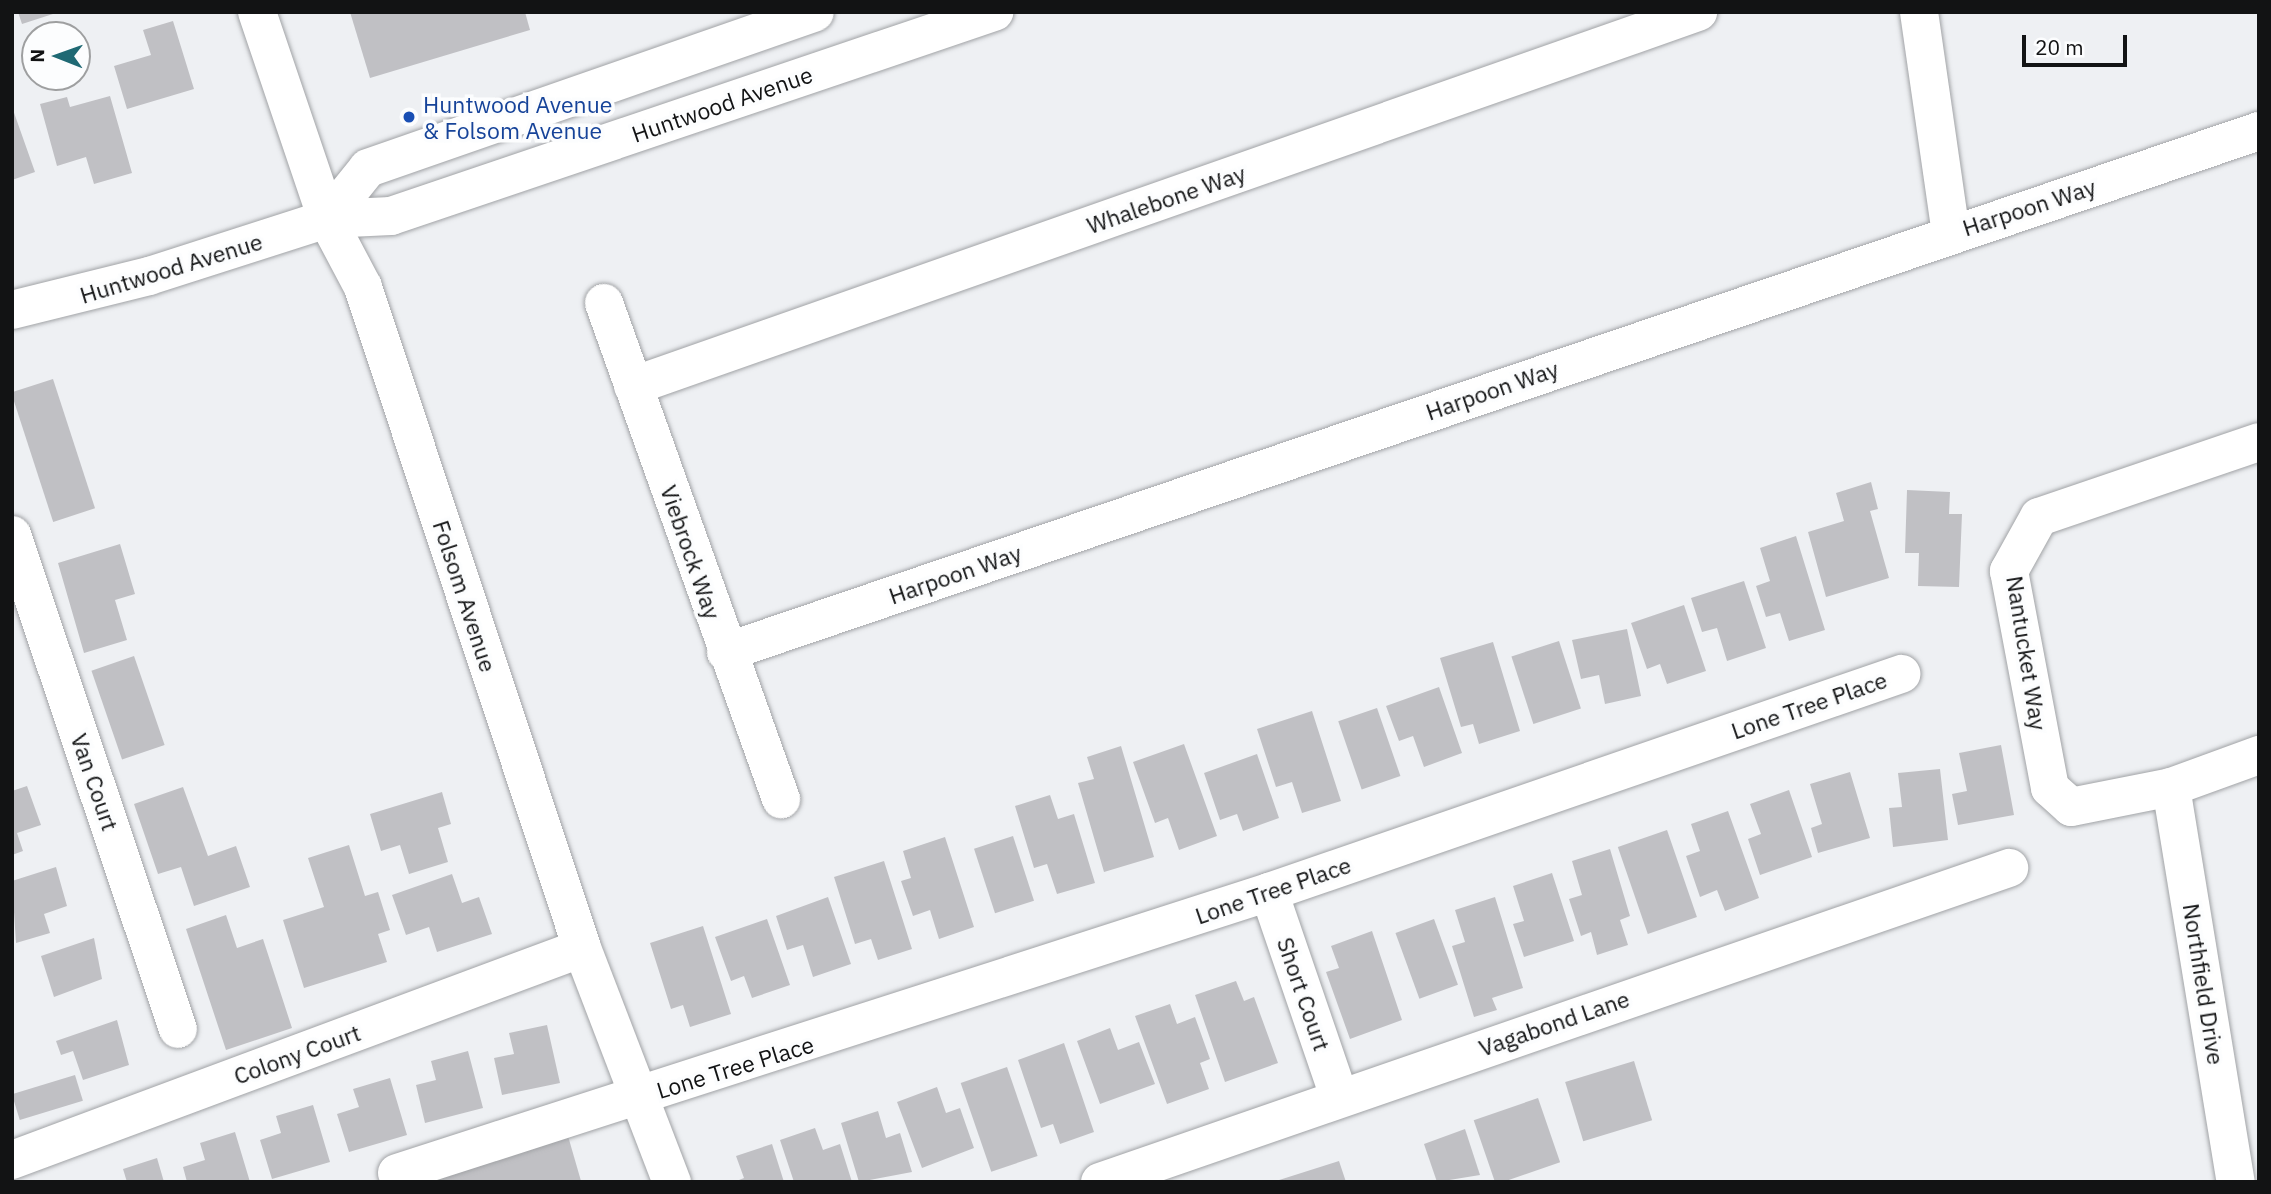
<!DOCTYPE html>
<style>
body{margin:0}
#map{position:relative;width:2271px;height:1194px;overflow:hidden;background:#eef0f3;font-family:"IBM Plex Sans",sans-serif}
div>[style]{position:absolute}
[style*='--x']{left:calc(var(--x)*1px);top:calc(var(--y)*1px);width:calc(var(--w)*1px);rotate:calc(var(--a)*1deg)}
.building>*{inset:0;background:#c0c0c4;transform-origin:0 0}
.roads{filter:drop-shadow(0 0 2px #a1a3a6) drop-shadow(0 0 2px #a1a3a6)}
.minor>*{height:38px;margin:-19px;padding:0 19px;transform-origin:19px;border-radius:19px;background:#fff}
.dots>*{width:19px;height:19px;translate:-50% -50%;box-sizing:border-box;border:4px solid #fcfdfe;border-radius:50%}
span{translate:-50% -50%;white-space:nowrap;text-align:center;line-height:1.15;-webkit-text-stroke:7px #fcfdfe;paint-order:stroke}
.transit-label{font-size:23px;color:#164399}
.left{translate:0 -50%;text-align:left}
.street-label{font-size:23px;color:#121314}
.frame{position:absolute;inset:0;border:14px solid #121314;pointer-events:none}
.north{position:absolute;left:21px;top:21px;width:70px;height:70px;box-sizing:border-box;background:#fcfdfe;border:2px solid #9e9fa0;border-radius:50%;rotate:271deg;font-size:19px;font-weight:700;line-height:28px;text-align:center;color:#121314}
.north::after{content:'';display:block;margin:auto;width:24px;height:32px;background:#1f6974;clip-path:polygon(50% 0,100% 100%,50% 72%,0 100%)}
.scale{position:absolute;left:2022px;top:35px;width:105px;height:32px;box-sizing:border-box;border:4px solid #121314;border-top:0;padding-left:9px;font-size:21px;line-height:24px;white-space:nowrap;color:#121314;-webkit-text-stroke:5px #fcfdfe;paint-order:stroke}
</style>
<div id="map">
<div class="building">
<div style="clip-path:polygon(18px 12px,56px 12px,56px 13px,22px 24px)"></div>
<div style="clip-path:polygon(350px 12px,525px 12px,530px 30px,370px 78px)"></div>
<div style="clip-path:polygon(173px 21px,194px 89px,127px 109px,114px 66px,151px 55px,143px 30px)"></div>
<div style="clip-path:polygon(110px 96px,132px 173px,94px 184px,86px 157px,57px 166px,40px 104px,67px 97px,70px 107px)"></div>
<div style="clip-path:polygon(12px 107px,35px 172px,12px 180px)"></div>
<div style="left:53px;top:379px;width:136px;height:44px;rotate:72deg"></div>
<div style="clip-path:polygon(1871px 482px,1878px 509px,1870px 511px,1889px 578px,1826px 597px,1808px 532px,1844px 521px,1836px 493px)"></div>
<div style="clip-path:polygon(1907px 490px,1950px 492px,1949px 514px,1962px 514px,1959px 587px,1918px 586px,1919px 553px,1905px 553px)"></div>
<div style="clip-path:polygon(1796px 536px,1825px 630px,1789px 641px,1780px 613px,1766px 617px,1756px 586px,1770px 581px,1760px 548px)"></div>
<div style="clip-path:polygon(120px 544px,135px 594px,115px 600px,127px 640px,84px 653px,58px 563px)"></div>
<div style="clip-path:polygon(1744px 581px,1766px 648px,1727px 661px,1717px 628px,1702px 632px,1691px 598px)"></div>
<div style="clip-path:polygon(1684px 605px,1706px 671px,1667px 684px,1660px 664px,1647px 669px,1631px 623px)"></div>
<div style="clip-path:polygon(1627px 629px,1641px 696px,1605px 704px,1599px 675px,1581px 679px,1572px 640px)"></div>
<div style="left:1559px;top:641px;width:71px;height:50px;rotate:72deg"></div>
<div style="clip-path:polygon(1493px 642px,1520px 731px,1479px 744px,1473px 724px,1461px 727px,1440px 658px)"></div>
<div style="left:134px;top:656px;width:94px;height:45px;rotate:71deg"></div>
<div style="clip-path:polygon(1439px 687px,1462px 753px,1424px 767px,1413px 736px,1399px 741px,1386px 706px)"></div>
<div style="left:1377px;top:708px;width:72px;height:41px;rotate:71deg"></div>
<div style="clip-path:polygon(1312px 711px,1341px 801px,1302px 813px,1292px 782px,1276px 787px,1257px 729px)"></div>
<div style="clip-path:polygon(1184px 744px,1217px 836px,1179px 850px,1168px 818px,1155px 823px,1133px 762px)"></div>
<div style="clip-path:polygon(2001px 745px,2014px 815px,1958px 825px,1952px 794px,1967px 791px,1959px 753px)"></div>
<div style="clip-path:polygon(1121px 746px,1154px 857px,1104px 872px,1078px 783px,1094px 779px,1087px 757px)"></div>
<div style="clip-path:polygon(1257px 754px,1279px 818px,1243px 831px,1237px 814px,1220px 820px,1204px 773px)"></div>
<div style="clip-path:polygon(1940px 769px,1948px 840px,1893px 847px,1889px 808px,1902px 807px,1898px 773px)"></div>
<div style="clip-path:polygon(1850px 772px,1870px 838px,1818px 853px,1811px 828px,1822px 824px,1810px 784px)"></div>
<div style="clip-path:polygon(27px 786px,41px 825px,17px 833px,23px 851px,12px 855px,12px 791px)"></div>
<div style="clip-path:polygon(183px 787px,208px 856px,236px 846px,250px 887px,194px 906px,181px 867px,158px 874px,134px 804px)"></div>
<div style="clip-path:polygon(1789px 790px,1812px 857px,1760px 875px,1748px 839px,1761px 834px,1750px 804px)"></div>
<div style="clip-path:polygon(442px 792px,451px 824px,438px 828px,448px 862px,409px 874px,400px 845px,381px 851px,370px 814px)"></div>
<div style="clip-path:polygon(1050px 795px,1058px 819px,1074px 814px,1095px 883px,1057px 894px,1047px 864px,1034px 868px,1015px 806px)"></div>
<div style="clip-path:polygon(1728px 811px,1759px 898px,1725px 911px,1717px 890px,1700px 897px,1686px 856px,1700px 851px,1691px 824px)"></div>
<div style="left:1667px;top:830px;width:92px;height:52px;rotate:71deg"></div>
<div style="left:1013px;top:836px;width:68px;height:41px;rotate:72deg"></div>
<div style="clip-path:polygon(945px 837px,974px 927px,939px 939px,930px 910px,913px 916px,901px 881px,911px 878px,903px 851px)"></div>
<div style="clip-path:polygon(349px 845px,365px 896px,378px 892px,390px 930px,378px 934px,387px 962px,304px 988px,283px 920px,324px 907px,308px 858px)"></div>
<div style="clip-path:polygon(1610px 849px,1630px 916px,1620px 920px,1628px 945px,1597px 955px,1591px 932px,1581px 936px,1569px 899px,1582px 895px,1572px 861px)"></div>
<div style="clip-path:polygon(884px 861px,912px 949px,878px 960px,871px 939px,855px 944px,834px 877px)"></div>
<div style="clip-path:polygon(56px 867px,67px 906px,44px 914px,50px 933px,16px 943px,12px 881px)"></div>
<div style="clip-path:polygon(1552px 873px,1574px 941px,1524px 957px,1513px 924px,1524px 921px,1513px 886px)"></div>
<div style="clip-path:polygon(452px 874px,462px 903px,479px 897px,492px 934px,437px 952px,429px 927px,406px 935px,392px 895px)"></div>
<div style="clip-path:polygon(828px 897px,851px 964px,813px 977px,803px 945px,787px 950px,776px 916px)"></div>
<div style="clip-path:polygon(1495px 897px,1523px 988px,1492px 998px,1497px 1010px,1474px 1017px,1452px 946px,1465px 942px,1455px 910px)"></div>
<div style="clip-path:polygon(226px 915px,237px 948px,263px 939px,292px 1028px,226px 1050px,186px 929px)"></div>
<div style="clip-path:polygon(767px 919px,790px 985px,752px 998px,744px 976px,731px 981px,715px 937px)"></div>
<div style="left:1434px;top:919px;width:70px;height:41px;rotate:70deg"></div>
<div style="clip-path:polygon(703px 926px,731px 1014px,690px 1027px,683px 1005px,671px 1009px,650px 943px)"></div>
<div style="clip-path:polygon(1372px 931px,1402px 1020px,1350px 1039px,1326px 972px,1339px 968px,1331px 946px)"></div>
<div style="clip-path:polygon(94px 938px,102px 979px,54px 997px,41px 956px)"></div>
<div style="clip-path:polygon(1236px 981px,1244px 1001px,1254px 997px,1278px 1063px,1225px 1082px,1195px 995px)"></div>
<div style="clip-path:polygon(1170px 1004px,1177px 1024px,1195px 1017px,1210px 1059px,1200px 1063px,1209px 1089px,1167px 1104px,1135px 1016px)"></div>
<div style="clip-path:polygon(117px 1020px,129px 1065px,83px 1080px,73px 1051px,61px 1055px,56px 1041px)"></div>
<div style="clip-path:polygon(547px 1025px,560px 1083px,502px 1095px,494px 1058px,514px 1054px,509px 1033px)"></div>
<div style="clip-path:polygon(1110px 1028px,1118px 1050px,1139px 1042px,1155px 1084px,1100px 1104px,1077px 1041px)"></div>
<div style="clip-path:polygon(1064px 1043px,1094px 1132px,1060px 1144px,1053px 1124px,1041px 1128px,1018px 1060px)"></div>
<div style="clip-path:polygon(468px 1051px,483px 1108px,425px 1123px,416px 1085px,436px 1080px,431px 1061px)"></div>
<div style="left:1634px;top:1061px;width:62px;height:72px;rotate:73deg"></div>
<div style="left:1007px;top:1067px;width:94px;height:49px;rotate:71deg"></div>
<div style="left:75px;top:1075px;width:27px;height:66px;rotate:73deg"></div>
<div style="clip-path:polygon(390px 1078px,407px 1135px,349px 1152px,337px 1114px,359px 1107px,353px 1089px)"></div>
<div style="clip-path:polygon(937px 1087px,946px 1113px,960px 1108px,974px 1148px,922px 1168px,897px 1102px)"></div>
<div style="left:1538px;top:1098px;width:68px;height:68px;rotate:71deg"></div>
<div style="clip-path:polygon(313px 1105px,330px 1162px,272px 1179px,260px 1140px,281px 1133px,276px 1116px)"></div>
<div style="clip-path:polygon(878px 1111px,886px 1138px,900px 1133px,912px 1172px,859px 1182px,841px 1123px)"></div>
<div style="clip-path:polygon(815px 1128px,823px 1150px,840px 1144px,852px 1182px,794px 1182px,780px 1140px)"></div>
<div style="clip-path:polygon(1465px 1129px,1480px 1175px,1437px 1182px,1424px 1144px)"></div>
<div style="clip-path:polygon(235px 1132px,250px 1182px,187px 1182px,183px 1167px,205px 1160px,200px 1143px)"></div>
<div style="clip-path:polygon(568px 1136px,581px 1181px,429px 1182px)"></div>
<div style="clip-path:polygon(772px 1144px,784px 1182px,734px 1182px,744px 1178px,736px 1156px)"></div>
<div style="clip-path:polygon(157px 1158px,164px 1182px,127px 1182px,123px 1169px)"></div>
<div style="clip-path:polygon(1339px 1161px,1346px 1182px,1276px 1182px,1276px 1181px)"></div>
</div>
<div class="roads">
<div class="minor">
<div style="--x:257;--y:12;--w:219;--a:71.3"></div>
<div style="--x:327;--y:219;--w:77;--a:62.1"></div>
<div style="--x:363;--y:287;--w:696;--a:71.67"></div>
<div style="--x:582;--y:948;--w:251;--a:69"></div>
<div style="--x:1919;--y:12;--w:223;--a:81.8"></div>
<div style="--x:327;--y:219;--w:65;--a:-51.2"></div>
<div style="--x:368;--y:168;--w:473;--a:-19.2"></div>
<div style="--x:604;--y:303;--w:527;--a:70.36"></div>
<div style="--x:12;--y:310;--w:141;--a:-13.9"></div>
<div style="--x:149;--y:276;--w:187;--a:-17.8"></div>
<div style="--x:327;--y:219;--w:64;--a:-2.7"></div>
<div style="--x:391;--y:216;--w:637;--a:-18.69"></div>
<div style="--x:633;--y:386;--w:1129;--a:-19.35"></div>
<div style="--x:2259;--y:442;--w:232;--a:161.2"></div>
<div style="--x:2039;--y:517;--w:62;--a:119.1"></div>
<div style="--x:2009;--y:571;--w:221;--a:79.3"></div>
<div style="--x:2050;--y:788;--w:28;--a:42"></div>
<div style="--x:2071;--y:807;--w:102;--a:-11.3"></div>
<div style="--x:2171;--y:787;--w:94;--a:-20"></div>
<div style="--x:12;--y:535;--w:521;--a:71.43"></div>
<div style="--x:726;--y:652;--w:1619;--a:-18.77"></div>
<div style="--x:2171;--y:787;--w:400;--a:80.7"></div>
<div style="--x:1269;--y:892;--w:216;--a:71.1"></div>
<div style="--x:12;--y:1160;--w:608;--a:-20.4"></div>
<div style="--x:397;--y:1173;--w:916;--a:-17.86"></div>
<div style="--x:1269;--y:892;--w:669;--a:-19.03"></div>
<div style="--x:1100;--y:1182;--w:962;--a:-19.06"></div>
</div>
</div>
<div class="dots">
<div style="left:409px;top:117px;background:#1a4fb4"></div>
</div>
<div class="transit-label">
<span class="left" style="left:423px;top:117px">Huntwood Avenue<br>&amp; Folsom Avenue</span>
</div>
<div class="street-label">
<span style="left:722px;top:104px;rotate:-19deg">Huntwood Avenue</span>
<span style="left:1166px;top:199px;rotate:-19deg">Whalebone Way</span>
<span style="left:2029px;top:207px;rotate:-18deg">Harpoon Way</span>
<span style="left:171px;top:268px;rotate:-17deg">Huntwood Avenue</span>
<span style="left:1492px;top:390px;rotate:-19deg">Harpoon Way</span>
<span style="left:691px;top:552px;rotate:71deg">Viebrock Way</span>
<span style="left:955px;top:574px;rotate:-19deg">Harpoon Way</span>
<span style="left:465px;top:596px;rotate:72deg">Folsom Avenue</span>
<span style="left:2027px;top:653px;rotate:81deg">Nantucket Way</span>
<span style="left:1809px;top:705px;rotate:-19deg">Lone Tree Place</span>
<span style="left:95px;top:782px;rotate:71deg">Van Court</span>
<span style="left:1273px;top:890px;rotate:-19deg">Lone Tree Place</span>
<span style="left:2204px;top:984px;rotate:81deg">Northfield Drive</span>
<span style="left:1304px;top:994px;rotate:71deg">Short Court</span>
<span style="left:1554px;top:1023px;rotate:-19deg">Vagabond Lane</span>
<span style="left:297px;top:1054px;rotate:-20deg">Colony Court</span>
<span style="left:735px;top:1067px;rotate:-17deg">Lone Tree Place</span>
</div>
<div class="frame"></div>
<div class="north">N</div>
<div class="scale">20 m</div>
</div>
